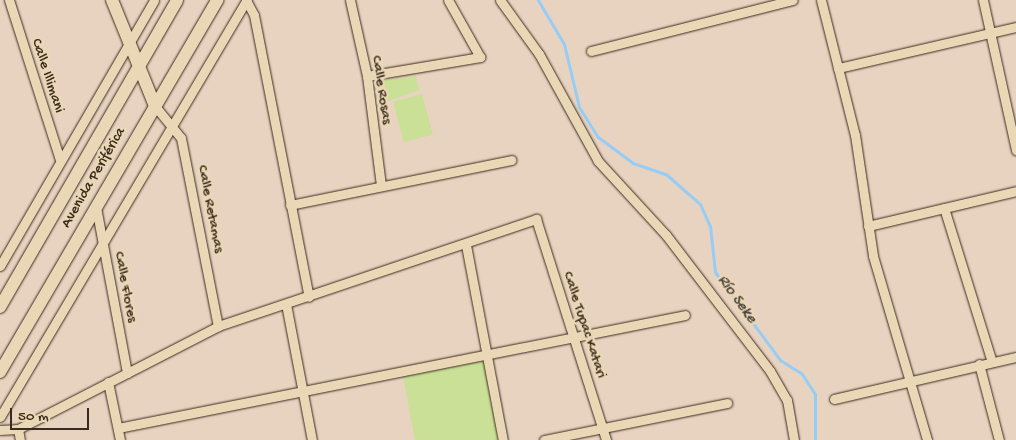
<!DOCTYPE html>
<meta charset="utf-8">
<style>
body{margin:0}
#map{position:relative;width:1016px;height:440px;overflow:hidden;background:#e8d3c1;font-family:"Gochi Hand",sans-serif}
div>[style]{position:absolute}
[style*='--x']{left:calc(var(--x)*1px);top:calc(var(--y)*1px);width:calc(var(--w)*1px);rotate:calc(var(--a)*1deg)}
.green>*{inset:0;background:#c9e096;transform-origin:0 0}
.stream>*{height:3px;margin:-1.5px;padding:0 1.5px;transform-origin:1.5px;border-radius:1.5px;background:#97cdf5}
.roads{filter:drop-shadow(0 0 1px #3b2a1e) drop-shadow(0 0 1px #3b2a1e)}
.street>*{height:9px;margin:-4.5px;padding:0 4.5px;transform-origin:4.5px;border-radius:4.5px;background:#ead7b5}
.secondary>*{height:12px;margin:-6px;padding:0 6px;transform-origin:6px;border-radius:6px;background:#ead7b5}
span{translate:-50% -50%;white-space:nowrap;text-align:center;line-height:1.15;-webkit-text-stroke:5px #ead7b5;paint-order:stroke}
.street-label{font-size:15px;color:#3b2a1e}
.water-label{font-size:16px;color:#49423e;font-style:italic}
.scale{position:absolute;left:10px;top:408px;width:79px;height:22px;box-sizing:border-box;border:2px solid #3b2a1e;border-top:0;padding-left:6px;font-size:15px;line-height:18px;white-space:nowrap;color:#3b2a1e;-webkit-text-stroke:4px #ead7b5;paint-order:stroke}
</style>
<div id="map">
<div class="green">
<div style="clip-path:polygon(416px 76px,419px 90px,380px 104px,378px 81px)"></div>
<div style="left:422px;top:94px;width:42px;height:30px;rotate:75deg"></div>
<div style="clip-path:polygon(484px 360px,499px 440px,415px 440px,403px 376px)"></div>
</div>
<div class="stream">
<div style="--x:538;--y:0;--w:51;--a:59.4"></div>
<div style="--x:564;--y:44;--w:65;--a:76.6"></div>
<div style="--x:579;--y:107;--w:36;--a:58"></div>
<div style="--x:598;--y:137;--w:44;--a:36.6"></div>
<div style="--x:633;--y:163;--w:36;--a:19"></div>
<div style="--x:667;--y:175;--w:44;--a:41.3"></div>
<div style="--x:700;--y:204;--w:24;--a:66"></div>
<div style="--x:710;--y:226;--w:46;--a:83.8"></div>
<div style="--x:715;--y:272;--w:109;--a:53.5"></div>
<div style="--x:780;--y:360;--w:26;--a:32"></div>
<div style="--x:802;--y:374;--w:24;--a:57"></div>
<div style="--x:815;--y:394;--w:46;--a:90"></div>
</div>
<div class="roads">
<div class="street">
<div style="--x:9;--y:0;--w:168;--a:72.3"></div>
<div style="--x:246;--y:0;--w:17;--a:62"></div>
<div style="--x:254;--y:15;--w:287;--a:79"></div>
<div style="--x:350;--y:0;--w:78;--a:77.4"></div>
<div style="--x:367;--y:76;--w:110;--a:82.7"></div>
<div style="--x:500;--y:0;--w:67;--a:54.2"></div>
<div style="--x:539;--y:54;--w:122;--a:61.1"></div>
<div style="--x:598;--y:161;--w:100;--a:47.4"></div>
<div style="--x:666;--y:235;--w:171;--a:52.6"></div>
<div style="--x:770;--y:371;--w:34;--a:60"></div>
<div style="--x:787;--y:400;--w:41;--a:80.1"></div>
<div style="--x:821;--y:0;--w:139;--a:75.9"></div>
<div style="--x:855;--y:135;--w:122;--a:81.5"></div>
<div style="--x:873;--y:256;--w:192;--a:73.6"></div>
<div style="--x:983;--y:0;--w:154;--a:77.6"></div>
<div style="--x:591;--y:51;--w:208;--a:-14.2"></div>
<div style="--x:838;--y:68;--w:183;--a:-13"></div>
<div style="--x:367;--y:76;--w:115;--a:-9.5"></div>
<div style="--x:480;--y:57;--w:65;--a:-119.3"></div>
<div style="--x:155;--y:106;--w:41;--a:50.9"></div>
<div style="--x:181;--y:138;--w:192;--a:78.9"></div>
<div style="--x:290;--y:205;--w:226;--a:-11.5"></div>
<div style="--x:96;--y:207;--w:169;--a:79.4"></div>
<div style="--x:944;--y:208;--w:161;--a:72.7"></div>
<div style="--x:868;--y:226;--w:152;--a:-13.3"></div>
<div style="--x:466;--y:245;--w:198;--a:79.3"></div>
<div style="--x:0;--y:266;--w:307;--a:-59.9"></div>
<div style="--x:286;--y:304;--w:138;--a:79.2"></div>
<div style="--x:979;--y:364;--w:79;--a:75.3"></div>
<div style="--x:108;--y:382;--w:59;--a:78.3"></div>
<div style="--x:834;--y:399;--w:187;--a:-13"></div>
<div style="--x:0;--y:417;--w:485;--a:-59.4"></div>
<div style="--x:118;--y:428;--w:578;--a:-11.27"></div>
<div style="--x:18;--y:429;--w:11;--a:80"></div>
<div style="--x:0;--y:430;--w:18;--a:-3"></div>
<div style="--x:18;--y:429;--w:225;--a:-27.2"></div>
<div style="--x:218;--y:326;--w:336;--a:-18.6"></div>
<div style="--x:536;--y:219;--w:232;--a:72.4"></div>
<div style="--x:544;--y:440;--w:187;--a:-11.4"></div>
</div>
<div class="secondary">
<div style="--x:112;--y:0;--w:114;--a:67.9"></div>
<div style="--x:0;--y:307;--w:354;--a:-60"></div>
<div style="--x:0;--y:372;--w:431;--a:-59.7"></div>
</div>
</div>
<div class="street-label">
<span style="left:47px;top:76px;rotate:72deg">Calle Illimani</span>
<span style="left:381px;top:90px;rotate:81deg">Calle Rosas</span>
<span style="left:94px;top:178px;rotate:-60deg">Avenida Periférica</span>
<span style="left:210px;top:209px;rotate:79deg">Calle Retamas</span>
<span style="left:125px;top:287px;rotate:79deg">Calle Flores</span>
<span style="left:584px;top:325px;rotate:72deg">Calle Tupac Katari</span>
</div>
<div class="water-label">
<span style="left:736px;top:300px;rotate:54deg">Río Seke</span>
</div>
<div class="scale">50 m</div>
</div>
